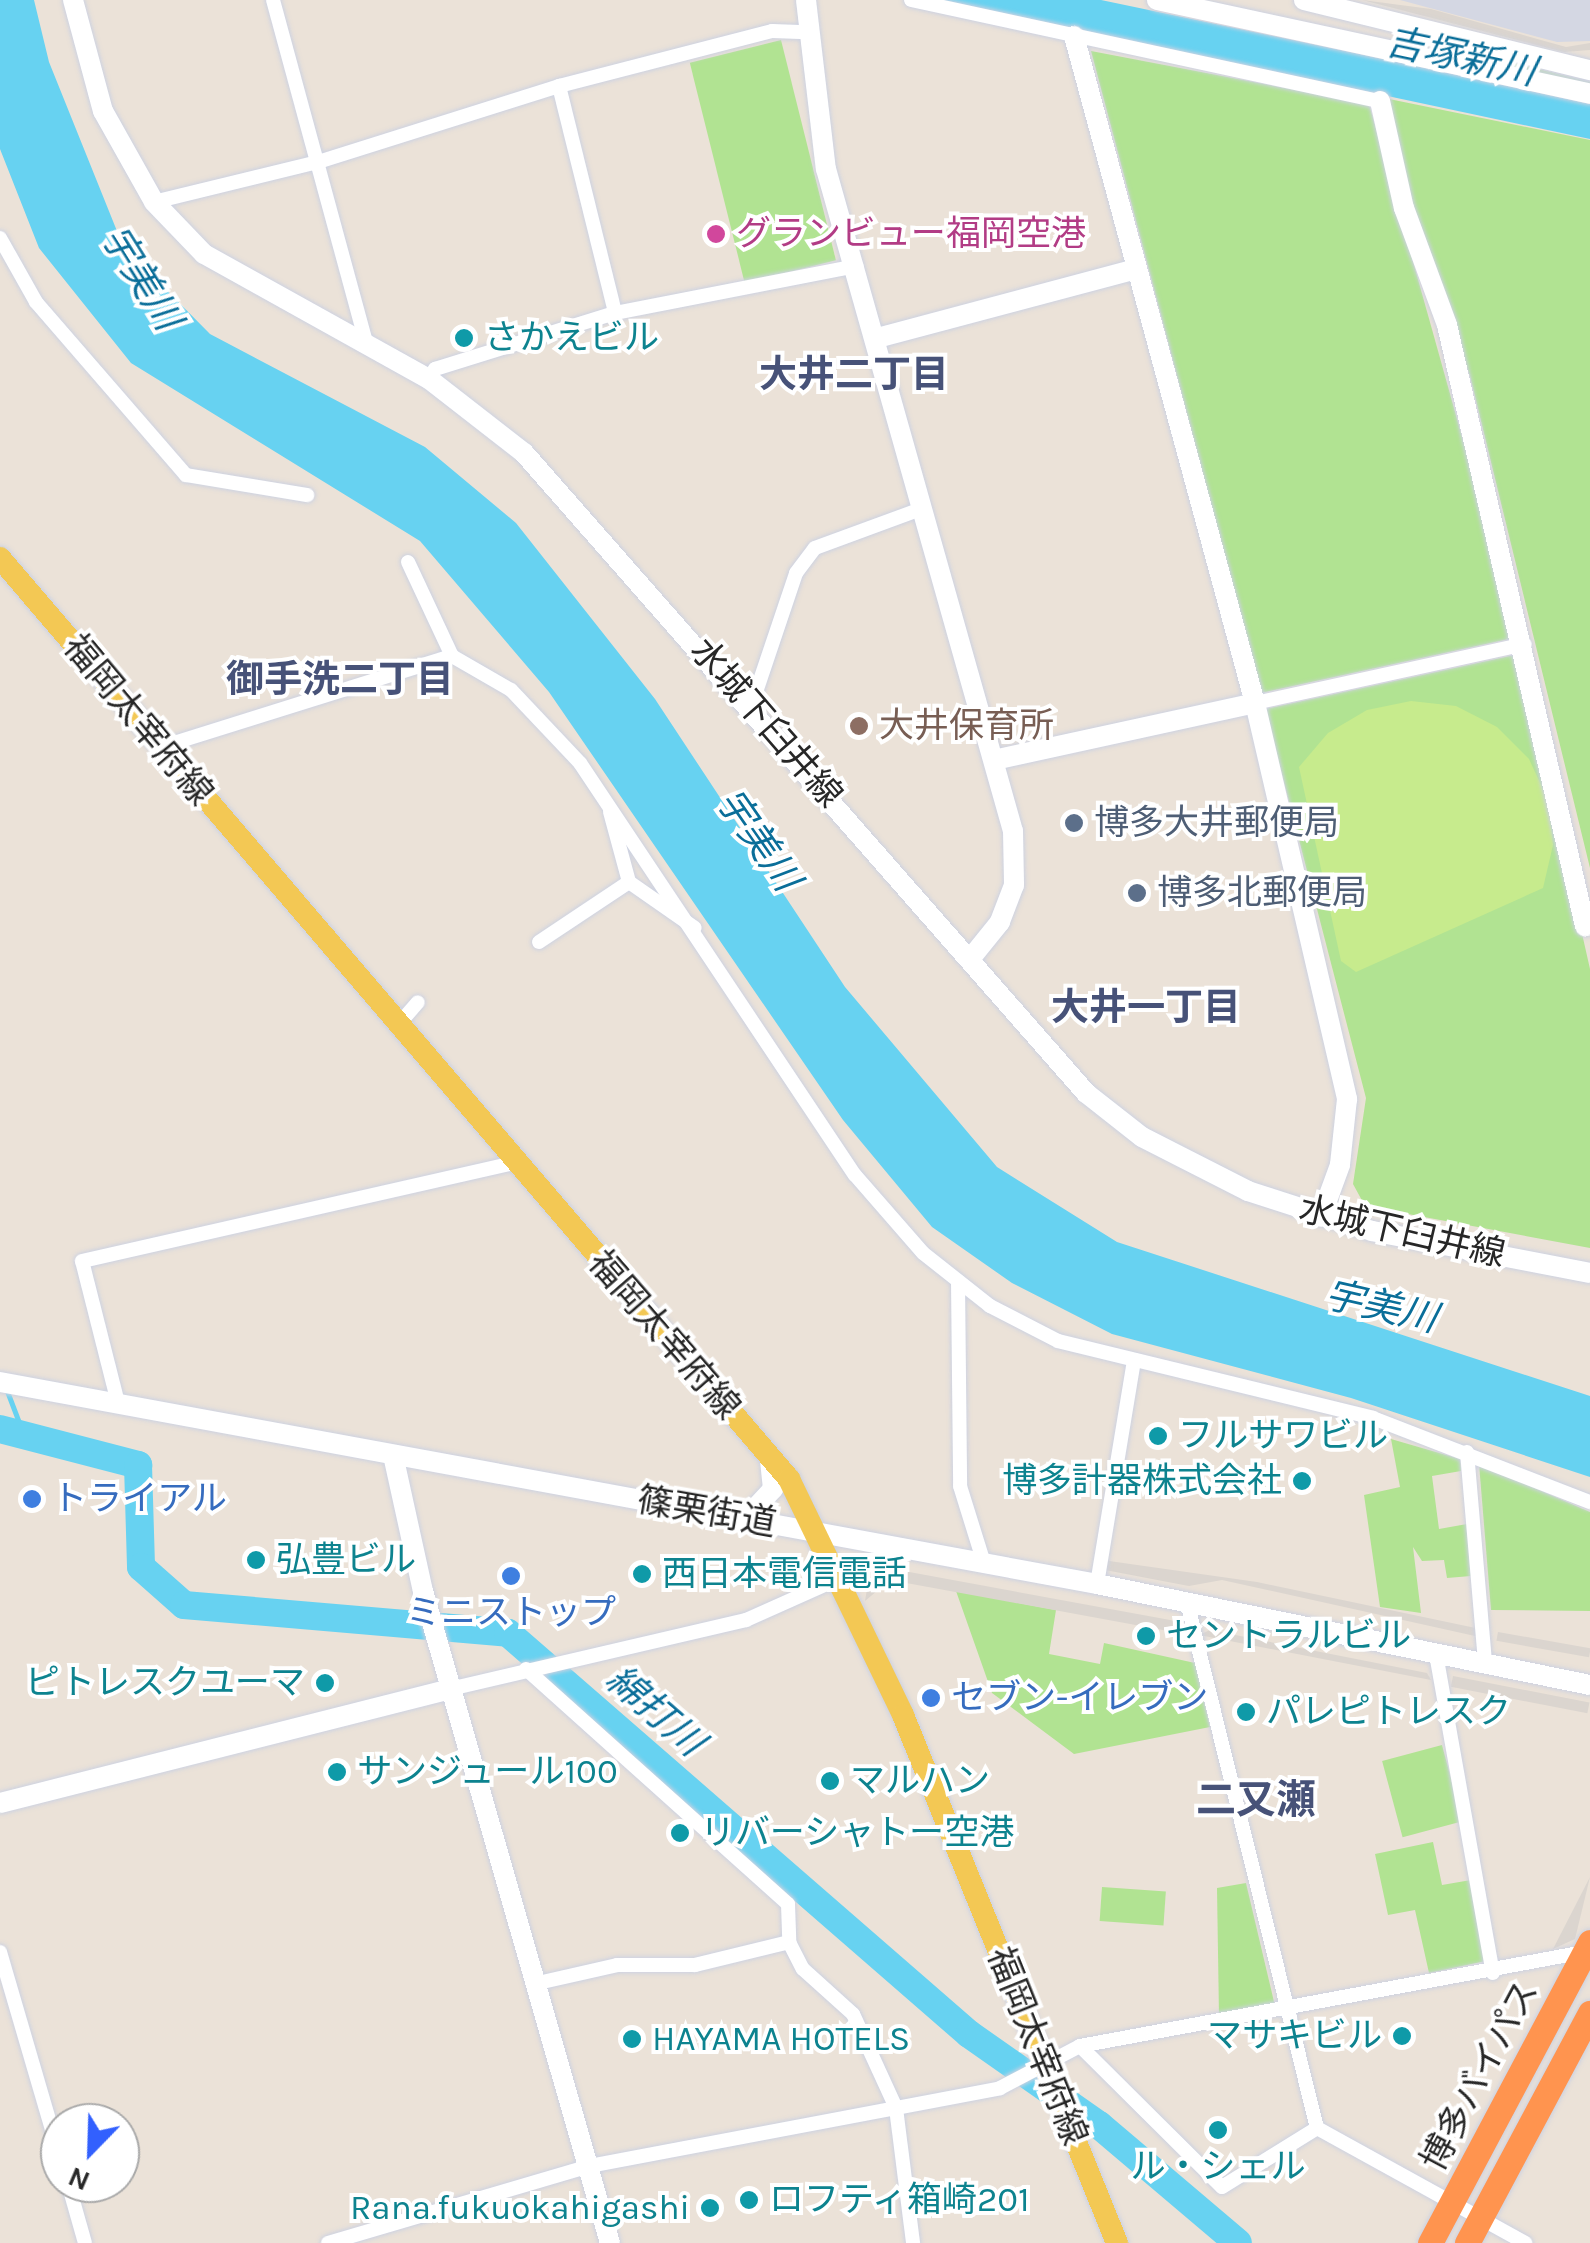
<!DOCTYPE html>
<meta charset="utf-8">
<style>
body{margin:0}
#map{position:relative;width:1590px;height:2243px;overflow:hidden;background:#ebe2d8;font-family:Karla,"Noto Sans JP",sans-serif}
div>[style]{position:absolute}
[style*='--x']{left:calc(var(--x)*1px);top:calc(var(--y)*1px);width:calc(var(--w)*1px);rotate:calc(var(--a)*1deg)}
.airport>*{inset:0;background:#d4d7e3}
.green>*{inset:0;background:#b1e392;transform-origin:0 0}
.pitch>*{inset:0;background:#c7eb8d}
.plaza>*{inset:0;background:#dbd5cf;transform-origin:0 0}
.water>*{inset:0;background:#67d2f1}
.stream>*{height:5px;margin:-2.5px;padding:0 2.5px;transform-origin:2.5px;border-radius:2.5px;background:#67d2f1}
.river>*{height:28px;margin:-14px;padding:0 14px;transform-origin:14px;border-radius:14px;background:#67d2f1}
.roads{filter:drop-shadow(0 0 2px #cdd2e1) drop-shadow(0 0 2px #cdd2e1)}
.street>*{height:14px;margin:-7px;padding:0 7px;transform-origin:7px;border-radius:7px;background:#fff}
.secondary>*{height:20px;margin:-10px;padding:0 10px;transform-origin:10px;border-radius:10px;background:#fff}
.primary>*{height:22px;margin:-11px;padding:0 11px;transform-origin:11px;border-radius:11px;background:#f3c854}
.highway>*{height:25px;margin:-12.5px;padding:0 12.5px;transform-origin:12.5px;border-radius:12.5px;background:#ff944f}
.dots>*{width:28px;height:28px;translate:-50% -50%;box-sizing:border-box;border:5px solid #fff;border-radius:50%}
span{translate:-50% -50%;white-space:nowrap;text-align:center;line-height:1.15;-webkit-text-stroke:8px #fff;paint-order:stroke}
.hotel-label{font-size:35px;color:#b23c85}
.left{translate:0 -50%;text-align:left}
.culture-label{font-size:35px;color:#0d838f}
.right{translate:-100% -50%;text-align:right}
.street-label{font-size:35px;color:#272727}
.education-label{font-size:35px;color:#785e54}
.service-label{font-size:35px;color:#4e5e75}
.shop-label{font-size:35px;color:#366cbe}
.water-label{font-size:38px;color:#0a6e99;font-style:italic}
.neighbourhood-label{font-size:38px;color:#475278;font-weight:700}
.quarter-label{font-size:40px;color:#475278;font-weight:700}
.north{position:absolute;left:40px;top:2103px;width:100px;height:100px;box-sizing:border-box;background:#fff;border:2px solid #a9a9a9;border-radius:50%;rotate:203deg;font-size:28px;font-weight:700;line-height:40px;text-align:center;color:#272727}
.north::after{content:'';display:block;margin:auto;width:35px;height:45px;background:#3260fe;clip-path:polygon(50% 0,100% 100%,50% 72%,0 100%)}
</style>
<div id="map">
<div class="airport">
<div style="clip-path:polygon(1400px 0,1590px 0,1590px 41px,1557px 42px)"></div>
</div>
<div class="green">
<div style="left:781px;top:40px;width:227px;height:94px;rotate:76deg"></div>
<div style="clip-path:polygon(1457px 49px,1590px 82px,1590px 86px,1516px 69px)"></div>
<div style="clip-path:polygon(1091px 51px,1369px 104px,1518px 637px,1261px 693px)"></div>
<div style="clip-path:polygon(1389px 99px,1590px 140px,1590px 868px,1470px 376px,1411px 206px)"></div>
<div style="clip-path:polygon(1519px 654px,1590px 969px,1590px 1248px,1365px 1206px,1353px 1184px,1366px 1098px,1265px 709px)"></div>
<div style="clip-path:polygon(1391px 1439px,1460px 1459px,1461px 1471px,1432px 1476px,1439px 1529px,1467px 1524px,1471px 1576px,1447px 1578px,1444px 1560px,1422px 1561px,1413px 1547px,1421px 1613px,1380px 1607px,1364px 1495px,1400px 1487px)"></div>
<div style="clip-path:polygon(1479px 1464px,1590px 1512px,1590px 1611px,1491px 1610px)"></div>
<div style="clip-path:polygon(956px 1591px,1056px 1610px,1049px 1654px,1100px 1664px,1104px 1643px,1195px 1663px,1210px 1727px,1074px 1754px,992px 1693px)"></div>
<div style="left:1442px;top:1745px;width:79px;height:62px;rotate:75deg"></div>
<div style="clip-path:polygon(1433px 1842px,1442px 1885px,1471px 1880px,1486px 1961px,1429px 1973px,1415px 1910px,1388px 1915px,1375px 1854px)"></div>
<div style="clip-path:polygon(1246px 1883px,1275px 2006px,1219px 2017px,1217px 1888px)"></div>
<div style="left:1102px;top:1887px;width:64px;height:34px;rotate:4deg"></div>
</div>
<div class="pitch">
<div style="clip-path:polygon(1411px 701px,1456px 706px,1497px 727px,1529px 759px,1548px 800px,1553px 845px,1543px 888px,1356px 972px,1341px 961px,1299px 767px,1328px 733px,1367px 710px)"></div>
</div>
<div class="plaza">
<div style="clip-path:polygon(1362px 0,1431px 9px,1566px 47px,1590px 43px,1590px 50px,1564px 52px)"></div>
<div style="clip-path:polygon(1102px 1560px,1257px 1582px,1485px 1630px,1475px 1636px,1222px 1580px,1189px 1586px,1105px 1570px)"></div>
<div style="clip-path:polygon(893px 1569px,1181px 1622px,1190px 1635px,890px 1580px,865px 1601px,869px 1577px)"></div>
<div style="clip-path:polygon(1210px 1630px,1427px 1673px,1431px 1680px,1199px 1635px)"></div>
<div style="left:1498px;top:1632px;width:94px;height:9px;rotate:10deg"></div>
<div style="left:1453px;top:1676px;width:139px;height:11px;rotate:11deg"></div>
<div style="clip-path:polygon(1590px 1877px,1575px 1939px,1553px 1949px)"></div>
</div>
<div class="water">
<div style="clip-path:polygon(0 0,34px 0,49px 62px,123px 246px,210px 334px,425px 447px,516px 523px,655px 699px,845px 987px,997px 1167px,1117px 1242px,1590px 1396px,1590px 1477px,1351px 1398px,1112px 1334px,1012px 1283px,932px 1227px,843px 1120px,549px 692px,420px 541px,131px 363px,39px 248px,0 149px)"></div>
<div style="clip-path:polygon(935px 0,1101px 0,1407px 64px,1590px 104px,1590px 139px)"></div>
</div>
<div class="stream">
<div style="--x:7;--y:1391;--w:45;--a:69.1"></div>
</div>
<div class="river">
<div style="--x:0;--y:1429;--w:143;--a:14.6"></div>
<div style="--x:138;--y:1465;--w:102;--a:88.3"></div>
<div style="--x:141;--y:1567;--w:57;--a:41.5"></div>
<div style="--x:184;--y:1605;--w:325;--a:4.9"></div>
<div style="--x:508;--y:1633;--w:611;--a:41.02"></div>
<div style="--x:969;--y:2034;--w:159;--a:35"></div>
<div style="--x:1099;--y:2125;--w:182;--a:40.3"></div>
</div>
<div class="roads">
<div class="street">
<div style="--x:273;--y:0;--w:359;--a:74.8"></div>
<div style="--x:911;--y:0;--w:480;--a:12.2"></div>
<div style="--x:559;--y:86;--w:234;--a:76.1"></div>
<div style="--x:154;--y:202;--w:169;--a:-13.7"></div>
<div style="--x:318;--y:162;--w:253;--a:-17.5"></div>
<div style="--x:559;--y:86;--w:220;--a:-14.5"></div>
<div style="--x:772;--y:31;--w:35;--a:2"></div>
<div style="--x:0;--y:238;--w:73;--a:60.6"></div>
<div style="--x:36;--y:302;--w:229;--a:49.1"></div>
<div style="--x:186;--y:475;--w:123;--a:9.4"></div>
<div style="--x:429;--y:379;--w:12;--a:-59"></div>
<div style="--x:435;--y:369;--w:189;--a:-17.3"></div>
<div style="--x:615;--y:313;--w:246;--a:-11"></div>
<div style="--x:408;--y:562;--w:104;--a:64.9"></div>
<div style="--x:452;--y:656;--w:68;--a:30"></div>
<div style="--x:511;--y:690;--w:100;--a:46.6"></div>
<div style="--x:580;--y:763;--w:495;--a:56.3"></div>
<div style="--x:855;--y:1175;--w:103;--a:48.9"></div>
<div style="--x:923;--y:1253;--w:85;--a:38.3"></div>
<div style="--x:990;--y:1306;--w:76;--a:27.2"></div>
<div style="--x:1058;--y:1341;--w:324;--a:13.7"></div>
<div style="--x:1373;--y:1418;--w:233;--a:21.2"></div>
<div style="--x:1255;--y:703;--w:276;--a:-12.3"></div>
<div style="--x:751;--y:707;--w:141;--a:-71.4"></div>
<div style="--x:796;--y:573;--w:31;--a:-53"></div>
<div style="--x:815;--y:548;--w:116;--a:-20.2"></div>
<div style="--x:161;--y:747;--w:305;--a:-17.4"></div>
<div style="--x:610;--y:812;--w:73;--a:74.8"></div>
<div style="--x:629;--y:882;--w:80;--a:34.9"></div>
<div style="--x:539;--y:942;--w:108;--a:-33.7"></div>
<div style="--x:398;--y:1025;--w:30;--a:-49"></div>
<div style="--x:958;--y:1281;--w:205;--a:89.4"></div>
<div style="--x:960;--y:1486;--w:81;--a:72.7"></div>
<div style="--x:118;--y:1403;--w:146;--a:-104.2"></div>
<div style="--x:82;--y:1261;--w:443;--a:-12.8"></div>
<div style="--x:1467;--y:1452;--w:212;--a:85.1"></div>
<div style="--x:1097;--y:1584;--w:227;--a:-80.6"></div>
<div style="--x:1187;--y:1602;--w:542;--a:76.12"></div>
<div style="--x:1317;--y:2128;--w:238;--a:28.9"></div>
<div style="--x:1436;--y:1654;--w:324;--a:79.9"></div>
<div style="--x:526;--y:1669;--w:352;--a:41.9"></div>
<div style="--x:788;--y:1904;--w:38;--a:88"></div>
<div style="--x:789;--y:1942;--w:30;--a:63"></div>
<div style="--x:803;--y:1969;--w:67;--a:42"></div>
<div style="--x:853;--y:2014;--w:103;--a:65.4"></div>
<div style="--x:896;--y:2108;--w:136;--a:82.8"></div>
<div style="--x:454;--y:1688;--w:300;--a:-13.1"></div>
<div style="--x:746;--y:1620;--w:105;--a:-24.1"></div>
<div style="--x:0;--y:1952;--w:214;--a:73.7"></div>
<div style="--x:538;--y:1983;--w:81;--a:-12.8"></div>
<div style="--x:617;--y:1965;--w:78;--a:0"></div>
<div style="--x:695;--y:1965;--w:97;--a:-13.7"></div>
<div style="--x:1080;--y:2046;--w:200;--a:44.8"></div>
<div style="--x:1222;--y:2187;--w:112;--a:-31.8"></div>
<div style="--x:68;--y:2183;--w:62;--a:74.2"></div>
<div style="--x:328;--y:2243;--w:272;--a:-16.4"></div>
<div style="--x:589;--y:2166;--w:418;--a:-10.7"></div>
<div style="--x:1000;--y:2088;--w:90;--a:-27.7"></div>
<div style="--x:1080;--y:2046;--w:513;--a:-10.56"></div>
</div>
<div class="secondary">
<div style="--x:73;--y:0;--w:115;--a:74.9"></div>
<div style="--x:103;--y:111;--w:104;--a:60.7"></div>
<div style="--x:154;--y:202;--w:72;--a:46.1"></div>
<div style="--x:204;--y:254;--w:257;--a:29.1"></div>
<div style="--x:429;--y:379;--w:120;--a:37.9"></div>
<div style="--x:524;--y:453;--w:852;--a:48.71"></div>
<div style="--x:1086;--y:1093;--w:71;--a:38.2"></div>
<div style="--x:1142;--y:1137;--w:119;--a:27"></div>
<div style="--x:1248;--y:1191;--w:130;--a:17.9"></div>
<div style="--x:1372;--y:1231;--w:222;--a:10.9"></div>
<div style="--x:806;--y:0;--w:170;--a:83.3"></div>
<div style="--x:826;--y:169;--w:688;--a:74.23"></div>
<div style="--x:1013;--y:831;--w:54;--a:88.9"></div>
<div style="--x:1014;--y:885;--w:40;--a:111"></div>
<div style="--x:1000;--y:922;--w:46;--a:128.9"></div>
<div style="--x:1157;--y:0;--w:443;--a:12.2"></div>
<div style="--x:1304;--y:0;--w:294;--a:13.8"></div>
<div style="--x:1074;--y:36;--w:691;--a:74.82"></div>
<div style="--x:1255;--y:703;--w:407;--a:76.9"></div>
<div style="--x:1347;--y:1099;--w:66;--a:96.1"></div>
<div style="--x:1340;--y:1165;--w:55;--a:110.1"></div>
<div style="--x:1380;--y:101;--w:110;--a:77.4"></div>
<div style="--x:1404;--y:208;--w:125;--a:69.8"></div>
<div style="--x:1447;--y:325;--w:617;--a:77.07"></div>
<div style="--x:877;--y:338;--w:265;--a:-14.9"></div>
<div style="--x:994;--y:760;--w:267;--a:-12.3"></div>
<div style="--x:0;--y:1382;--w:1115;--a:10.43"></div>
<div style="--x:1097;--y:1584;--w:503;--a:11.58"></div>
<div style="--x:393;--y:1455;--w:139;--a:77.6"></div>
<div style="--x:423;--y:1591;--w:678;--a:74"></div>
<div style="--x:745;--y:1519;--w:41;--a:-47"></div>
<div style="--x:773;--y:1489;--w:31;--a:-96"></div>
<div style="--x:0;--y:1803;--w:468;--a:-14.2"></div>
</div>
<div class="primary">
<div style="--x:0;--y:558;--w:1213;--a:49.41"></div>
<div style="--x:789;--y:1479;--w:262;--a:64.2"></div>
<div style="--x:903;--y:1715;--w:570;--a:67.94"></div>
</div>
<div class="highway">
<div style="--x:1430;--y:2243;--w:341;--a:-62"></div>
<div style="--x:1467;--y:2243;--w:261;--a:-61.9"></div>
</div>
</div>
<div class="dots">
<div style="left:716px;top:234px;background:#d1479c"></div>
<div style="left:464px;top:338px;background:#0f9aa8"></div>
<div style="left:859px;top:726px;background:#8d6e63"></div>
<div style="left:1074px;top:823px;background:#5c6f8a"></div>
<div style="left:1137px;top:893px;background:#5c6f8a"></div>
<div style="left:1158px;top:1436px;background:#0f9aa8"></div>
<div style="left:1302px;top:1481px;background:#0f9aa8"></div>
<div style="left:32px;top:1499px;background:#3f7fe0"></div>
<div style="left:256px;top:1560px;background:#0f9aa8"></div>
<div style="left:642px;top:1574px;background:#0f9aa8"></div>
<div style="left:511px;top:1576px;background:#3f7fe0"></div>
<div style="left:1146px;top:1636px;background:#0f9aa8"></div>
<div style="left:325px;top:1683px;background:#0f9aa8"></div>
<div style="left:931px;top:1698px;background:#3f7fe0"></div>
<div style="left:1246px;top:1712px;background:#0f9aa8"></div>
<div style="left:337px;top:1772px;background:#0f9aa8"></div>
<div style="left:830px;top:1781px;background:#0f9aa8"></div>
<div style="left:680px;top:1833px;background:#0f9aa8"></div>
<div style="left:1402px;top:2036px;background:#0f9aa8"></div>
<div style="left:632px;top:2039px;background:#0f9aa8"></div>
<div style="left:1218px;top:2130px;background:#0f9aa8"></div>
<div style="left:749px;top:2200px;background:#0f9aa8"></div>
<div style="left:710px;top:2208px;background:#0f9aa8"></div>
</div>
<div class="hotel-label">
<span class="left" style="left:736px;top:234px">グランビュー福岡空港</span>
</div>
<div class="culture-label">
<span class="left" style="left:484px;top:338px">さかえビル</span>
<span class="left" style="left:1178px;top:1436px">フルサワビル</span>
<span class="right" style="left:1282px;top:1481px">博多計器株式会社</span>
<span class="left" style="left:276px;top:1560px">弘豊ビル</span>
<span class="left" style="left:662px;top:1574px">西日本電信電話</span>
<span class="left" style="left:1166px;top:1636px">セントラルビル</span>
<span class="right" style="left:305px;top:1683px">ピトレスクユーマ</span>
<span class="left" style="left:1266px;top:1712px">パレピトレスク</span>
<span class="left" style="left:357px;top:1772px">サンジュール100</span>
<span class="left" style="left:850px;top:1781px">マルハン</span>
<span class="left" style="left:700px;top:1833px">リバーシャトー空港</span>
<span class="right" style="left:1382px;top:2036px">マサキビル</span>
<span class="left" style="left:652px;top:2039px">HAYAMA HOTELS</span>
<span style="left:1218px;top:2167px">ル・シェル</span>
<span class="left" style="left:769px;top:2200px">ロフティ箱崎201</span>
<span class="right" style="left:690px;top:2208px">Rana.fukuokahigashi</span>
</div>
<div class="street-label">
<span style="left:138px;top:720px;rotate:50deg">福岡太宰府線</span>
<span style="left:766px;top:723px;rotate:49deg">水城下臼井線</span>
<span style="left:1402px;top:1232px;rotate:13deg">水城下臼井線</span>
<span style="left:664px;top:1335px;rotate:49deg">福岡太宰府線</span>
<span style="left:707px;top:1512px;rotate:10deg">篠栗街道</span>
<span style="left:1037px;top:2046px;rotate:68deg">福岡太宰府線</span>
<span style="left:1480px;top:2076px;rotate:-62deg">博多バイパス</span>
</div>
<div class="education-label">
<span class="left" style="left:879px;top:726px">大井保育所</span>
</div>
<div class="service-label">
<span class="left" style="left:1094px;top:823px">博多大井郵便局</span>
<span class="left" style="left:1157px;top:893px">博多北郵便局</span>
</div>
<div class="shop-label">
<span class="left" style="left:52px;top:1499px">トライアル</span>
<span style="left:511px;top:1613px">ミニストップ</span>
<span class="left" style="left:951px;top:1698px">セブン-イレブン</span>
</div>
<div class="water-label">
<span style="left:1461px;top:57px;rotate:12deg">吉塚新川</span>
<span style="left:141px;top:278px;rotate:58deg">宇美川</span>
<span style="left:758px;top:840px;rotate:55deg">宇美川</span>
<span style="left:1381px;top:1307px;rotate:13deg">宇美川</span>
<span style="left:655px;top:1711px;rotate:41deg">綿打川</span>
</div>
<div class="neighbourhood-label">
<span style="left:854px;top:375px">大井二丁目</span>
<span style="left:340px;top:680px">御手洗二丁目</span>
<span style="left:1146px;top:1008px">大井一丁目</span>
</div>
<div class="quarter-label">
<span style="left:1256px;top:1800px">二又瀬</span>
</div>
<div class="north">N</div>
</div>
